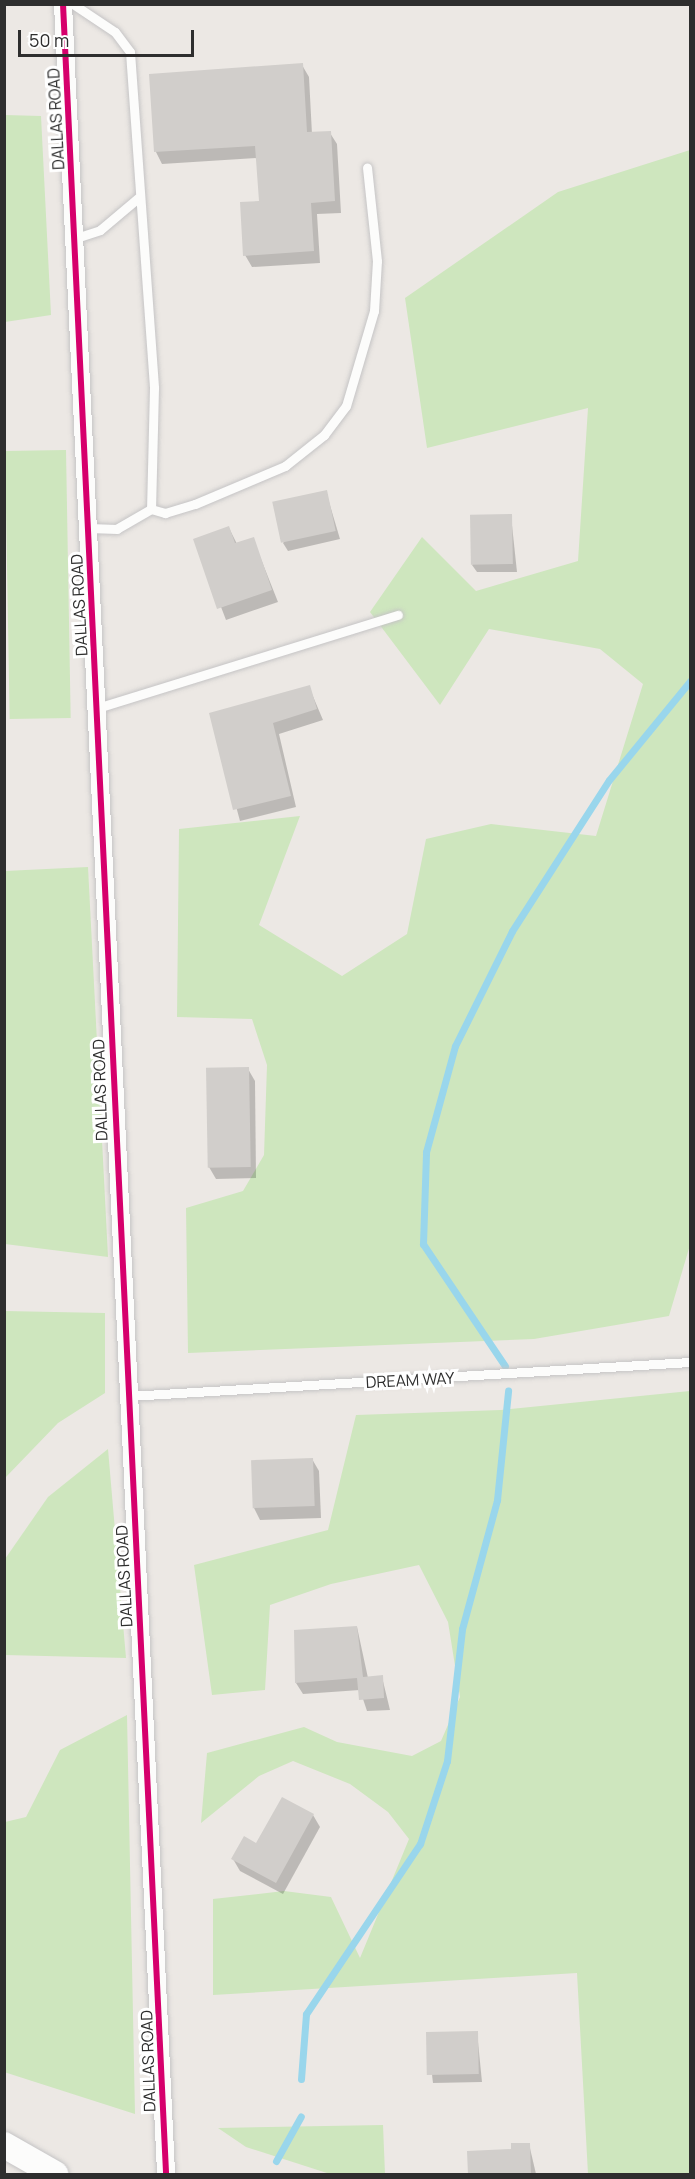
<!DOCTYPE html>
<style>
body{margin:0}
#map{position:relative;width:695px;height:2179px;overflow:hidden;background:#ece8e4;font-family:Manrope,sans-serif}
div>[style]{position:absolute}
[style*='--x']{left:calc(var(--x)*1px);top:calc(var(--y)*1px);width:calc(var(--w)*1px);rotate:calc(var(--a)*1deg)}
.green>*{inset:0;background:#cee6be;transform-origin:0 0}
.shadow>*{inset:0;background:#0003}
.stream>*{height:7px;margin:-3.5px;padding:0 3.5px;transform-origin:3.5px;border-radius:3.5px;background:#99d6ec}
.building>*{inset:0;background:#d1cecb;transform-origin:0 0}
.roads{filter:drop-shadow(0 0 2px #c5c4c5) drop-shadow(0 0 2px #c5c4c5)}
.lane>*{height:9px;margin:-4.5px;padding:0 4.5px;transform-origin:4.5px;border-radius:4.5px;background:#fcfcfb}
.street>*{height:18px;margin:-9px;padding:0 9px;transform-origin:9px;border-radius:9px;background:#fcfcfb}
.secondary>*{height:26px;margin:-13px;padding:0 13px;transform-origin:13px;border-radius:13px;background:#fcfcfb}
.cycleway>*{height:6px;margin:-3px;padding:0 3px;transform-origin:3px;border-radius:3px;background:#d6006c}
span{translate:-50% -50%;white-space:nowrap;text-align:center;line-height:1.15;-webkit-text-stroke:6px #fff;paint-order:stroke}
.street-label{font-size:16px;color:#2e2e2e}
.frame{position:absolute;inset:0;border:6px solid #2e2e2e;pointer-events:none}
.scale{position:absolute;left:18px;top:30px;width:176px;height:27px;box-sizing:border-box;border:3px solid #2e2e2e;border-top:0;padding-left:8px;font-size:18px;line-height:21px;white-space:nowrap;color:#2e2e2e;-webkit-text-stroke:4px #fff;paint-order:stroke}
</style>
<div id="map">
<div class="green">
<div style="clip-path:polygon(5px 115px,41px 116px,51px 315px,5px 322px)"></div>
<div style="clip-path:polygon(690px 150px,690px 1245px,669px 1316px,534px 1339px,188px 1353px,186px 1208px,243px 1191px,264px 1155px,267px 1065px,252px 1019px,177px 1017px,179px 829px,300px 816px,259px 925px,342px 976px,407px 934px,426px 839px,491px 824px,596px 836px,643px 684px,600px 649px,489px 629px,440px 705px,370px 612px,422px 537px,476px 591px,578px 561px,588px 408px,427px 448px,405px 298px,558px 192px)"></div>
<div style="left:66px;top:450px;width:268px;height:61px;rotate:89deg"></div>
<div style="clip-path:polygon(88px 867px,108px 1257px,5px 1244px,5px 871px)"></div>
<div style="clip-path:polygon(5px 1311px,105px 1313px,105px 1393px,58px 1423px,5px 1478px)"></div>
<div style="clip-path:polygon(690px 1391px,690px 2174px,588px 2174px,577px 1973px,213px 1995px,213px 1899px,284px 1891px,331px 1897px,360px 1958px,409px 1839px,388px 1812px,350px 1784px,293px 1761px,259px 1776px,201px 1823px,207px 1753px,304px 1727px,337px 1742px,412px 1756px,441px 1741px,460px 1697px,448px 1622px,419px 1565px,331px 1584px,270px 1605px,265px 1690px,212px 1695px,194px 1565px,328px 1530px,356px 1415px,501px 1410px)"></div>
<div style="clip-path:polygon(108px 1449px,126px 1658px,5px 1655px,5px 1559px,48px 1497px)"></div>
<div style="clip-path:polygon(127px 1715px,135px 2114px,4px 2072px,5px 1822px,26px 1817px,60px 1750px)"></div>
<div style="clip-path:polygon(383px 2125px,385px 2174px,330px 2174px,246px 2147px,218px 2128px)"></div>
</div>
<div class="shadow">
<div style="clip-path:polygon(302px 65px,309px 77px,312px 134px,330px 133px,337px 144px,341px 213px,317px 214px,320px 263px,252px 267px,245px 255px,260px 203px,257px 158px,162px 164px,156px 152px,151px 75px)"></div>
<div style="clip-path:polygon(326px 492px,340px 539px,288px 551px,283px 543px)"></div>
<div style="clip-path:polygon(511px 516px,517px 572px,477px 572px,472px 565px)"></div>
<div style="clip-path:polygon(229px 528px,237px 544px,253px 539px,278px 602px,226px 620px,195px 539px)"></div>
<div style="clip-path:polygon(309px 687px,323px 720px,279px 734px,296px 807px,240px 821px,211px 714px)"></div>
<div style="clip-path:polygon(248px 1069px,255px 1081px,256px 1178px,216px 1179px,209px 1167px)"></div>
<div style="clip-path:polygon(312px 1459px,319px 1471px,321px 1518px,260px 1520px,254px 1508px)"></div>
<div style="clip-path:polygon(357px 1627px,368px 1678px,382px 1677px,390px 1710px,367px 1711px,360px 1690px,303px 1694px,296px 1683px)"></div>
<div style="clip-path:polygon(313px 1815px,320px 1827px,283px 1894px,240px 1871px,233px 1859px)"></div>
<div style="clip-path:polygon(477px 2032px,482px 2082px,433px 2083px,427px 2033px)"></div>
<div style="clip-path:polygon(529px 2144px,536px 2174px,470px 2174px,513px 2151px)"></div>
</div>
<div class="stream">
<div style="--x:505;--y:1366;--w:147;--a:-123.9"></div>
<div style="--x:423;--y:1244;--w:92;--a:-88.1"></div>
<div style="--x:426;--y:1152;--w:110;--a:-74.7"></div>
<div style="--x:455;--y:1046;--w:128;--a:-63.6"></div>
<div style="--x:512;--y:931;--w:179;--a:-57.3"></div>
<div style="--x:609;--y:780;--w:128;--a:-50.7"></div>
<div style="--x:301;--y:2079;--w:65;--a:-85.6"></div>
<div style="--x:306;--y:2014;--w:205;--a:-56.2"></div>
<div style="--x:420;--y:1844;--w:87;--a:-72"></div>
<div style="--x:447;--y:1761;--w:133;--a:-83.5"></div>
<div style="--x:462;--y:1629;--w:134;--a:-74.8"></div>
<div style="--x:497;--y:1500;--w:110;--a:-84.2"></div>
<div style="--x:276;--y:2161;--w:51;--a:-60.9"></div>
</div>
<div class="building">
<div style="clip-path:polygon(303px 63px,307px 132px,331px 131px,335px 201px,311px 203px,314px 251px,243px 256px,240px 202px,259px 201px,255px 146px,154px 152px,149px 74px)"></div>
<div style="left:327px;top:490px;width:42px;height:56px;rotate:78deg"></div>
<div style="left:512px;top:514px;width:50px;height:42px;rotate:89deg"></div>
<div style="clip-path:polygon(229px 526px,235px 543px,254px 537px,272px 590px,217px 609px,193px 539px)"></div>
<div style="clip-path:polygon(310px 685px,317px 709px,273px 723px,291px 796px,233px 810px,209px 713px)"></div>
<div style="left:249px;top:1067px;width:100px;height:43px;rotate:89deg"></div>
<div style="left:313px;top:1458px;width:48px;height:62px;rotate:88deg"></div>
<div style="clip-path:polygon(357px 1626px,363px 1677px,383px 1675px,384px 1698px,359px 1700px,357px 1678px,295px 1683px,294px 1630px)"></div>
<div style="clip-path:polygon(282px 1797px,314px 1814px,276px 1883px,231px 1859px,244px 1836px,256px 1843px)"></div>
<div style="left:478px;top:2031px;width:43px;height:52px;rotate:89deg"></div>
<div style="clip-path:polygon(511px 2143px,530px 2143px,531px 2175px,468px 2175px,467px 2151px,511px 2149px)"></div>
</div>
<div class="roads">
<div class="lane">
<div style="--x:73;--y:4;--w:50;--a:33.7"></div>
<div style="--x:115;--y:32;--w:25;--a:53"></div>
<div style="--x:130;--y:52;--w:337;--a:85.9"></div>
<div style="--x:154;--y:388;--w:121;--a:91.4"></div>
<div style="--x:151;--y:509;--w:39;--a:150"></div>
<div style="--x:117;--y:529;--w:28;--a:-178"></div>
<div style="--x:76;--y:238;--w:25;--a:-18"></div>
<div style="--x:100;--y:230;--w:50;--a:-40.1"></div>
<div style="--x:151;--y:509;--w:15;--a:16"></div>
<div style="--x:165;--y:513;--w:31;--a:-17"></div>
<div style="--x:195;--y:504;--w:98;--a:-22.9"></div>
<div style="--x:285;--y:466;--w:50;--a:-38.5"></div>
<div style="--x:324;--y:435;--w:36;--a:-53"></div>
<div style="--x:346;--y:406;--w:99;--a:-73.6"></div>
<div style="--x:374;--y:311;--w:50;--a:-86.6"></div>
<div style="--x:377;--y:261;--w:94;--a:-96.1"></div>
<div style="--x:97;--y:708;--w:315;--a:-17.2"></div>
<div style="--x:129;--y:1396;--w:562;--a:-3.47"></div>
</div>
<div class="street">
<div style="--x:63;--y:4;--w:2172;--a:87.28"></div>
</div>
<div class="secondary">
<div style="--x:4;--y:2145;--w:59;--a:29.6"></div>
</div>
</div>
<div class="cycleway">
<div style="--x:63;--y:4;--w:2172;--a:87.28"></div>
</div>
<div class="street-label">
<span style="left:56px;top:119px;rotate:-93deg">DALLAS ROAD</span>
<span style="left:79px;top:605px;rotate:-93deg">DALLAS ROAD</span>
<span style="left:100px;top:1090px;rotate:-92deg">DALLAS ROAD</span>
<span style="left:410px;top:1380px;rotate:-3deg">DREAM WAY</span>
<span style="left:124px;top:1576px;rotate:-93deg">DALLAS ROAD</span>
<span style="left:148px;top:2061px;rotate:-92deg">DALLAS ROAD</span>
</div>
<div class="frame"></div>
<div class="scale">50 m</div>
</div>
